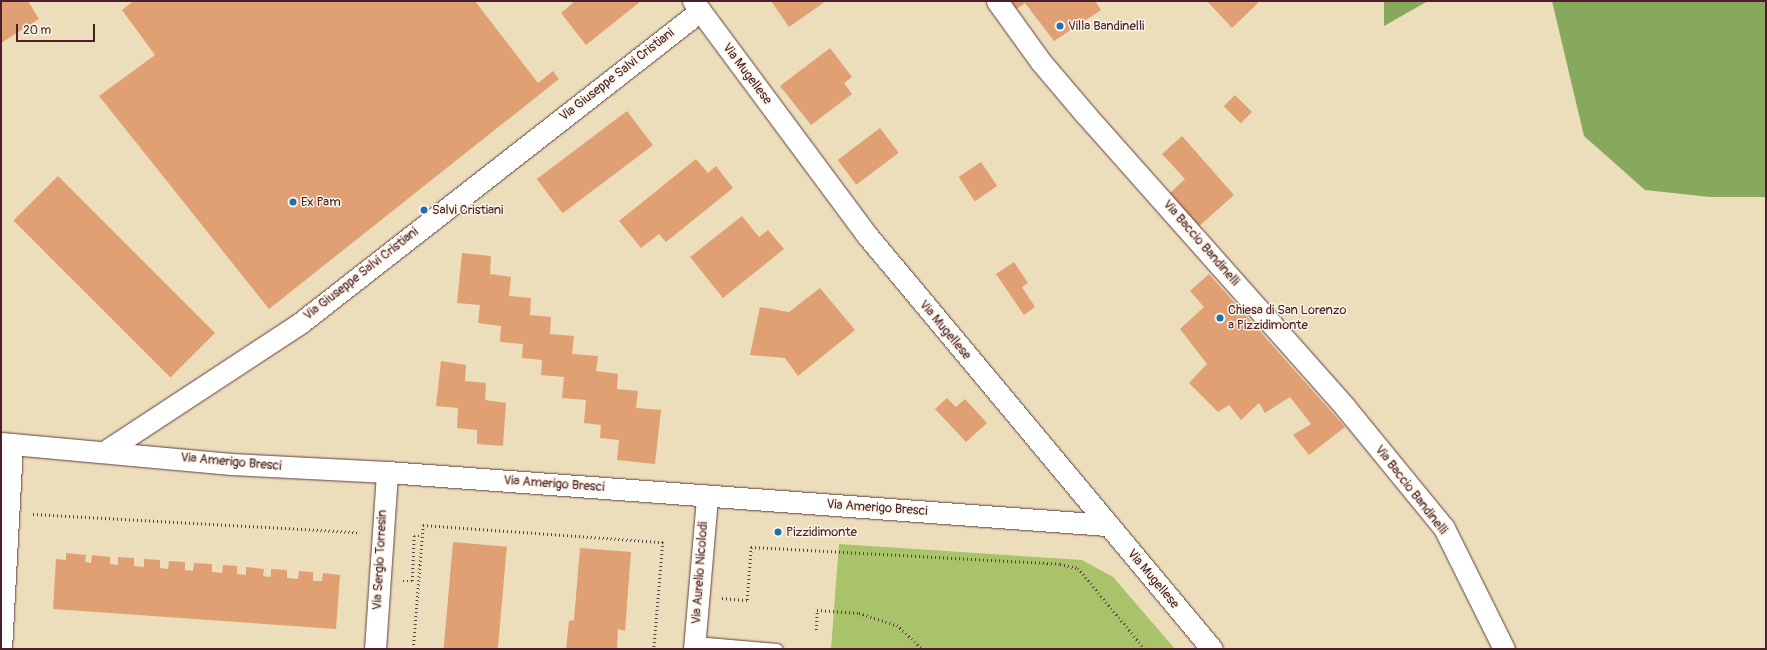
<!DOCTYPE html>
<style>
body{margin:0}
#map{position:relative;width:1767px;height:650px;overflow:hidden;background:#ecdebb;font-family:Pangolin,sans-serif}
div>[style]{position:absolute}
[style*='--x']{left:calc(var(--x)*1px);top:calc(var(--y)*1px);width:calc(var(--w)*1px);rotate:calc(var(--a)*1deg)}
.green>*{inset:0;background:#a8c369}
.forest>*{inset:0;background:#86a95d}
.building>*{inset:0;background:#e19f74;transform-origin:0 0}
.path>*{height:2.5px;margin-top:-1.25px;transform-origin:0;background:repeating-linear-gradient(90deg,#623c41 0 1px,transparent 0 4px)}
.roads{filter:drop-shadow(0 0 1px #623c41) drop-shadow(0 0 1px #623c41)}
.lane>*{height:11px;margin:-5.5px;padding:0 5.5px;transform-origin:5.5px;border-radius:5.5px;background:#fff}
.street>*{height:21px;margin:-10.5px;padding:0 10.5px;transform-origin:10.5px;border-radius:10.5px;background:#fff}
.dots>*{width:11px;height:11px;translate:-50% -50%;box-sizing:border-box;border:2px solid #fcf5e5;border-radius:50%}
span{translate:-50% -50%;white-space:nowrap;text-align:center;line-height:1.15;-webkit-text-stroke:3px #fcf5e5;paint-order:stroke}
.poi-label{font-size:13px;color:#4a1f2b}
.left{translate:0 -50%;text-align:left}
.street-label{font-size:13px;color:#4a1f2b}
.frame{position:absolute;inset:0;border:2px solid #4a1f2b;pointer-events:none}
.scale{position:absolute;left:16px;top:24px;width:79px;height:18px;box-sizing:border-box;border:2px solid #4a1f2b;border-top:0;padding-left:5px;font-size:12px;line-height:14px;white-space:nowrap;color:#4a1f2b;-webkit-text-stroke:3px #fcf5e5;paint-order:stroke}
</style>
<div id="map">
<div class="green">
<div style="clip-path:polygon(839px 544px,1082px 560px,1113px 577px,1175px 649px,831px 649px)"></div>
</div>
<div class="forest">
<div style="clip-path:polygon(1384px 1px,1428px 1px,1384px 26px)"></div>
<div style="clip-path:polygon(1552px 1px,1766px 1px,1766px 197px,1710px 197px,1645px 190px,1584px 136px)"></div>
</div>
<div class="building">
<div style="clip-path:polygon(1px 1px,28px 1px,39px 19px,1px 43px)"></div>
<div style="clip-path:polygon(133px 1px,475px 1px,538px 83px,553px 71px,559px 79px,269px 309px,99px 96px,155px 55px,122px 10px)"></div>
<div style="clip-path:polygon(575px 1px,641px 1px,586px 45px,561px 13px)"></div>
<div style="clip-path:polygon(771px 1px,826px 1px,789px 27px)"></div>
<div style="clip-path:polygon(1008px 1px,1095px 1px,1101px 10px,1054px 41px,1025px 3px,1015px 10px)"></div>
<div style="clip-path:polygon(1207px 1px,1260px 1px,1232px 28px)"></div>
<div style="clip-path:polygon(830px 48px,852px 77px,844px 83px,852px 94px,811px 125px,780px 86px)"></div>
<div style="left:1235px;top:95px;width:24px;height:16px;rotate:45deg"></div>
<div style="left:627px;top:111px;width:43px;height:113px;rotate:53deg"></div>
<div style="left:880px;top:128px;width:31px;height:53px;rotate:53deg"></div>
<div style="clip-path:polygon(1182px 136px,1234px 195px,1197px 228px,1168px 195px,1185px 179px,1162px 154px)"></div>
<div style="clip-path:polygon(696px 159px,708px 173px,716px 166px,733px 188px,666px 242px,659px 234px,641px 248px,619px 221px)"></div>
<div style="left:981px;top:162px;width:29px;height:27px;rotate:56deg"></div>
<div style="left:58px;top:176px;width:222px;height:63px;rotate:45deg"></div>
<div style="clip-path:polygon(742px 216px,759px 237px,768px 230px,784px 249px,723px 298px,690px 257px)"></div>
<div style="clip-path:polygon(462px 253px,491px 256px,490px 274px,511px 277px,509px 296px,531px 298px,530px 315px,551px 317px,550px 334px,574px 336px,572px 354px,598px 356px,596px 371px,618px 374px,617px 389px,638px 391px,636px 408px,661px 410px,655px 464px,617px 460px,619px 440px,600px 438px,601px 425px,584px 423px,586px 400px,562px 398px,564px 377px,541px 375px,542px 360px,522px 358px,523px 344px,500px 342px,501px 326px,478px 323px,480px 305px,457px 303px)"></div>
<div style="clip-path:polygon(1014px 262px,1028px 283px,1022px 287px,1035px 307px,1024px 315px,996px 274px)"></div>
<div style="clip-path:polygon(1209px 274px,1345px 427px,1309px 455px,1293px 435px,1311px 424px,1290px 397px,1265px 413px,1259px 403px,1241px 420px,1229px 405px,1218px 412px,1189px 383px,1207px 364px,1180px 329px,1204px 307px,1190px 291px)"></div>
<div style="clip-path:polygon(820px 288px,855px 330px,798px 376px,785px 358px,750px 355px,760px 307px,789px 312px)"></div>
<div style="clip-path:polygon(441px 361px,466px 365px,465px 381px,486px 383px,485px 400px,506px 403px,503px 446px,477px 444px,477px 430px,457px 428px,458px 408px,436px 406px)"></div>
<div style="clip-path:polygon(947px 398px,956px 407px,965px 399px,987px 423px,966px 442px,935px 409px)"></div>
<div style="left:453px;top:542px;width:54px;height:107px;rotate:5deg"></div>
<div style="clip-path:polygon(580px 548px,631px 552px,625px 631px,618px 629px,617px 649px,566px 649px,569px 621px,574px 620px)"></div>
<div style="clip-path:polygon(66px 553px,86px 555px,85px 562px,91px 563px,92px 555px,110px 557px,110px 564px,118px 565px,118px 557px,134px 558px,134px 566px,144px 567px,144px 559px,160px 560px,160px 568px,168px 569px,169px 561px,185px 562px,185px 570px,193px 571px,194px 563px,212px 564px,212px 572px,222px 573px,223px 565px,237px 566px,237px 574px,246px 575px,246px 567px,264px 569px,263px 576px,271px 577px,271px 569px,287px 570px,287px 578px,298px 579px,299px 571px,313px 572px,313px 581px,322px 581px,323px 573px,340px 575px,336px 629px,53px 609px,56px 559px,66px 560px)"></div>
</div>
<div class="path">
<div style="--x:33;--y:514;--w:325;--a:3.2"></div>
<div style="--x:403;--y:581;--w:9;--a:0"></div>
<div style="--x:412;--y:581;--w:45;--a:-87.5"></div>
<div style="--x:414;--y:536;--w:7;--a:0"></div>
<div style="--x:722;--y:598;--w:25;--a:5"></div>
<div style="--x:747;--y:600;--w:53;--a:-85.7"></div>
<div style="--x:751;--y:547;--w:309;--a:3.1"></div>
<div style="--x:1060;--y:564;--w:18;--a:13"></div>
<div style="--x:1078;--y:568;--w:105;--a:50.4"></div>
<div style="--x:816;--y:630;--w:20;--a:-87"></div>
<div style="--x:817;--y:610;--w:42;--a:4.1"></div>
<div style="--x:859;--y:613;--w:40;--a:18"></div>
<div style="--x:897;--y:625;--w:35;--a:43"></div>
<div style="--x:413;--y:649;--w:124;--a:-85.4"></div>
<div style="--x:423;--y:525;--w:241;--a:4.1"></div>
<div style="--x:663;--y:542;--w:107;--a:94.8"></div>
</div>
<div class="roads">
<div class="lane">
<div style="--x:695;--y:642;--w:82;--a:4.9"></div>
</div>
<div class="street">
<div style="--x:693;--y:1;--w:290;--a:53.4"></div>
<div style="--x:866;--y:234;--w:540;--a:50.18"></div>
<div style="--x:997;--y:1;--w:75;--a:54.2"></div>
<div style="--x:1041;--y:62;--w:70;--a:49.7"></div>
<div style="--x:1086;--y:115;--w:390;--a:48.4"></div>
<div style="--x:1345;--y:407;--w:156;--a:50.7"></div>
<div style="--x:1444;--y:528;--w:135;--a:63.6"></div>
<div style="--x:1;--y:443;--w:231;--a:5.2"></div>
<div style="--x:231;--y:464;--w:156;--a:2.9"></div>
<div style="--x:387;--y:472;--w:722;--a:4.21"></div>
<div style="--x:107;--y:450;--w:230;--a:-33.3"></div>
<div style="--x:299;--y:324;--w:509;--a:-37.97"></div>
<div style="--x:1;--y:649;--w:205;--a:-86.9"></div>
<div style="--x:375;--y:649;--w:177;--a:-86.1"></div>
<div style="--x:694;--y:649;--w:154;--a:-85.1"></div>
</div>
</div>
<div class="dots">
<div style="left:1060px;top:26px;background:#1f6fb2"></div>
<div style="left:293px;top:202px;background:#1f6fb2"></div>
<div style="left:424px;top:210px;background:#1f6fb2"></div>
<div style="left:1220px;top:318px;background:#1f6fb2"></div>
<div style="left:778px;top:532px;background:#1f6fb2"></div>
</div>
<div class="poi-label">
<span class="left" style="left:1068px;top:26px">Villa Bandinelli</span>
<span class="left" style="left:301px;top:202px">Ex Pam</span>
<span class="left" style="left:432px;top:210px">Salvi Cristiani</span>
<span class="left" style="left:1228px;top:318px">Chiesa di San Lorenzo<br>a Pizzidimonte</span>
<span class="left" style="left:786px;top:532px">Pizzidimonte</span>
</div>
<div class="street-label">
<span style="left:747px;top:74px;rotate:53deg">Via Mugellese</span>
<span style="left:617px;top:75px;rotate:-38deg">Via Giuseppe Salvi Cristiani</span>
<span style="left:1201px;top:243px;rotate:49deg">Via Baccio Bandinelli</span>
<span style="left:361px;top:274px;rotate:-38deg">Via Giuseppe Salvi Cristiani</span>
<span style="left:945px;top:330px;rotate:50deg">Via Mugellese</span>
<span style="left:231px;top:462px;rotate:5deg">Via Amerigo Bresci</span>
<span style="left:554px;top:484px;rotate:4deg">Via Amerigo Bresci</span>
<span style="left:1411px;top:490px;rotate:52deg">Via Baccio Bandinelli</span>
<span style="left:877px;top:508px;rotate:4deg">Via Amerigo Bresci</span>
<span style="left:380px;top:560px;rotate:-87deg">Via Sergio Torresin</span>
<span style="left:700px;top:573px;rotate:-86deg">Via Aurelio Nicolodi</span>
<span style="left:1153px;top:579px;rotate:50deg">Via Mugellese</span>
</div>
<div class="frame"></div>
<div class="scale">20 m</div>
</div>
